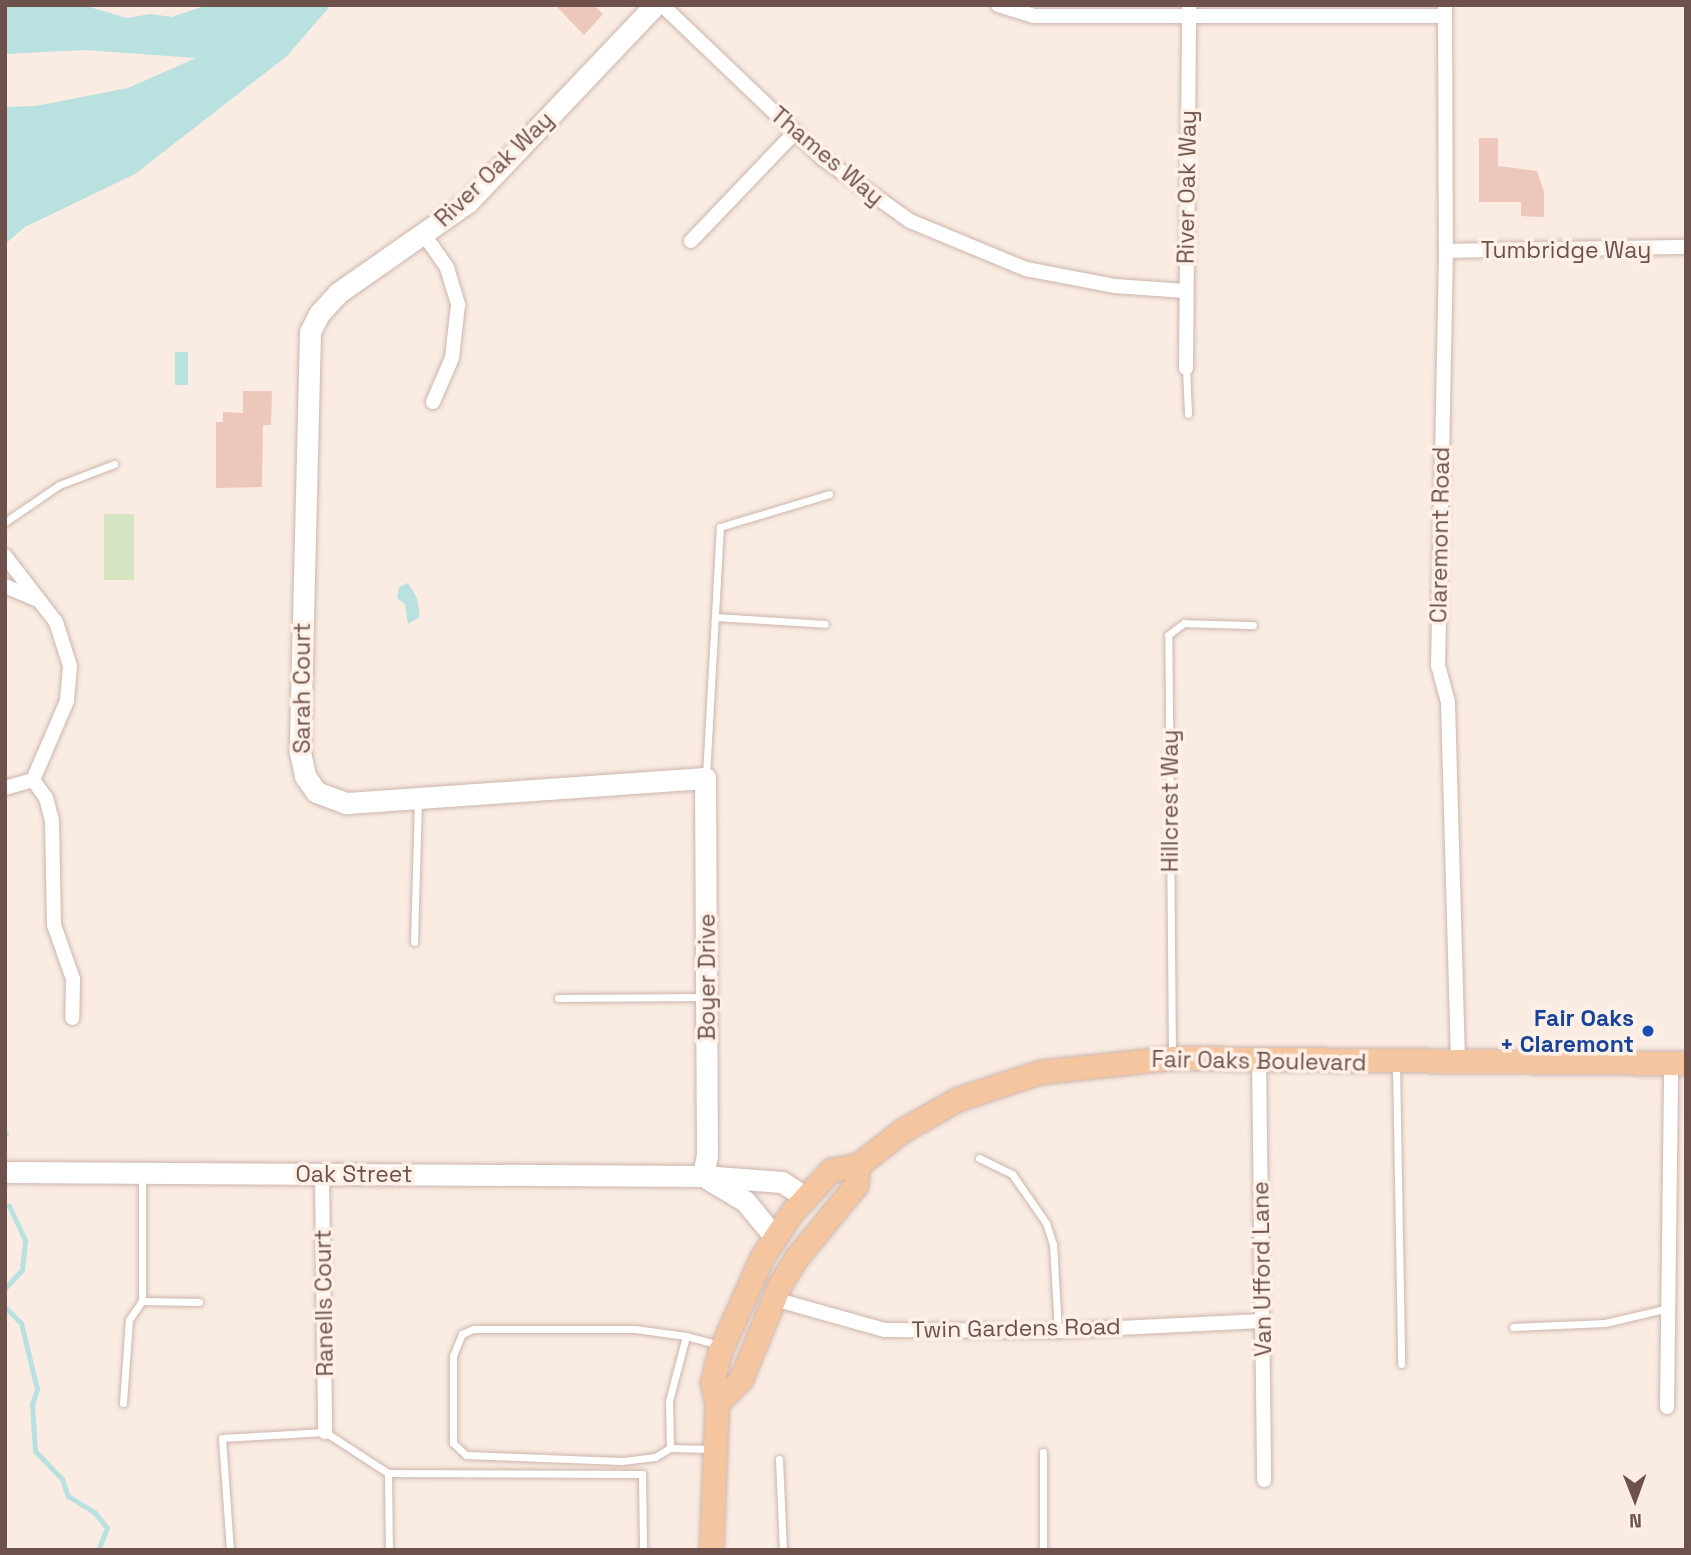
<!DOCTYPE html>
<style>
body{margin:0}
#map{position:relative;width:1691px;height:1555px;overflow:hidden;background:#faece2;font-family:"Space Grotesk",sans-serif}
div>[style]{position:absolute}
[style*='--x']{left:calc(var(--x)*1px);top:calc(var(--y)*1px);width:calc(var(--w)*1px);rotate:calc(var(--a)*1deg)}
.green>*{inset:0;background:#d7e6c2;transform-origin:0 0}
.water>*{inset:0;background:#b8e1e0;transform-origin:0 0}
.stream>*{height:5px;margin:-2.5px;padding:0 2.5px;transform-origin:2.5px;border-radius:2.5px;background:#b8e1e0}
.building>*{inset:0;background:#edc7bc}
.roads{filter:drop-shadow(0 0 2px #ccb5ac) drop-shadow(0 0 2px #ccb5ac)}
.lane>*{height:7px;margin:-3.5px;padding:0 3.5px;transform-origin:3.5px;border-radius:3.5px;background:#fff}
.street>*{height:14px;margin:-7px;padding:0 7px;transform-origin:7px;border-radius:7px;background:#fff}
.secondary>*{height:21px;margin:-10.5px;padding:0 10.5px;transform-origin:10.5px;border-radius:10.5px;background:#fff}
.primary>*{height:23px;margin:-11.5px;padding:0 11.5px;transform-origin:11.5px;border-radius:11.5px;background:#f4c59f}
.dots>*{width:19px;height:19px;translate:-50% -50%;box-sizing:border-box;border:4px solid #fdf1e7;border-radius:50%}
span{translate:-50% -50%;white-space:nowrap;text-align:center;line-height:1.15;-webkit-text-stroke:7px #fdf1e7;paint-order:stroke}
.street-label{font-size:23px;color:#6f514b}
.transit-label{font-size:23px;color:#164399;font-weight:700}
.right{translate:-100% -50%;text-align:right}
.frame{position:absolute;inset:0;border:7px solid #6f514b;pointer-events:none}
.north{position:absolute;left:1600px;top:1464px;width:70px;height:70px;-webkit-text-stroke:5px #fdf1e7;paint-order:stroke;rotate:179deg;font-size:19px;font-weight:700;line-height:28px;text-align:center;color:#6f514b}
.north::after{content:'';display:block;margin:auto;width:24px;height:32px;background:#6f514b;clip-path:polygon(50% 0,100% 100%,50% 72%,0 100%)}
</style>
<div id="map">
<div class="green">
<div style="left:104px;top:514px;width:30px;height:66px"></div>
</div>
<div class="water">
<div style="clip-path:polygon(5px 5px,83px 5px,127px 18px,151px 14px,172px 17px,207px 5px,331px 5px,287px 56px,135px 174px,25px 227px,5px 244px,5px 107px,36px 106px,128px 88px,196px 58px,85px 50px,5px 54px)"></div>
<div style="left:175px;top:352px;width:13px;height:33px"></div>
<div style="clip-path:polygon(408px 583px,417px 598px,420px 617px,408px 624px,405px 604px,397px 598px,399px 587px)"></div>
</div>
<div class="stream">
<div style="--x:5;--y:1133;--w:1;--a:0"></div>
<div style="--x:5;--y:1288;--w:25;--a:-47"></div>
<div style="--x:22;--y:1270;--w:30;--a:-84"></div>
<div style="--x:25;--y:1240;--w:38;--a:-115"></div>
<div style="--x:5;--y:1307;--w:23;--a:45"></div>
<div style="--x:21;--y:1323;--w:68;--a:76.4"></div>
<div style="--x:37;--y:1389;--w:16;--a:108"></div>
<div style="--x:32;--y:1404;--w:47;--a:86.3"></div>
<div style="--x:35;--y:1451;--w:39;--a:46"></div>
<div style="--x:62;--y:1479;--w:18;--a:71"></div>
<div style="--x:68;--y:1496;--w:32;--a:32"></div>
<div style="--x:95;--y:1513;--w:19;--a:51"></div>
<div style="--x:107;--y:1528;--w:24;--a:112"></div>
</div>
<div class="building">
<div style="clip-path:polygon(555px 5px,594px 5px,603px 14px,584px 35px)"></div>
<div style="clip-path:polygon(1479px 138px,1498px 138px,1498px 166px,1537px 171px,1544px 192px,1544px 217px,1521px 216px,1521px 202px,1479px 202px)"></div>
<div style="clip-path:polygon(243px 391px,272px 391px,271px 425px,263px 425px,262px 487px,216px 488px,216px 422px,223px 422px,223px 412px,243px 413px)"></div>
</div>
<div class="roads">
<div class="lane">
<div style="--x:1186;--y:368;--w:46;--a:87.5"></div>
<div style="--x:5;--y:522;--w:65;--a:-34.4"></div>
<div style="--x:59;--y:485;--w:59;--a:-20.9"></div>
<div style="--x:715;--y:617;--w:110;--a:3.6"></div>
<div style="--x:706;--y:776;--w:249;--a:-86.8"></div>
<div style="--x:720;--y:527;--w:114;--a:-16.8"></div>
<div style="--x:414;--y:942;--w:142;--a:-88.4"></div>
<div style="--x:558;--y:998;--w:146;--a:-0.4"></div>
<div style="--x:1172;--y:1055;--w:420;--a:-90.5"></div>
<div style="--x:1168;--y:635;--w:20;--a:-37"></div>
<div style="--x:1184;--y:623;--w:69;--a:1.7"></div>
<div style="--x:1396;--y:1064;--w:300;--a:89"></div>
<div style="--x:979;--y:1158;--w:37;--a:26"></div>
<div style="--x:1012;--y:1174;--w:60;--a:55.2"></div>
<div style="--x:1046;--y:1223;--w:22;--a:72"></div>
<div style="--x:1053;--y:1244;--w:87;--a:86.7"></div>
<div style="--x:142;--y:1301;--w:57;--a:1"></div>
<div style="--x:1513;--y:1327;--w:92;--a:-2.5"></div>
<div style="--x:1605;--y:1323;--w:66;--a:-13.2"></div>
<div style="--x:123;--y:1403;--w:83;--a:-85.9"></div>
<div style="--x:129;--y:1320;--w:23;--a:-56"></div>
<div style="--x:142;--y:1301;--w:127;--a:-90"></div>
<div style="--x:670;--y:1448;--w:17;--a:149"></div>
<div style="--x:655;--y:1457;--w:34;--a:173"></div>
<div style="--x:621;--y:1461;--w:155;--a:-177.8"></div>
<div style="--x:466;--y:1455;--w:18;--a:-137"></div>
<div style="--x:453;--y:1443;--w:87;--a:-90"></div>
<div style="--x:453;--y:1356;--w:24;--a:-68"></div>
<div style="--x:462;--y:1334;--w:12;--a:-24"></div>
<div style="--x:473;--y:1329;--w:162;--a:0"></div>
<div style="--x:635;--y:1329;--w:51;--a:7.8"></div>
<div style="--x:711;--y:1449;--w:41;--a:-178.6"></div>
<div style="--x:670;--y:1448;--w:47;--a:-91.2"></div>
<div style="--x:669;--y:1401;--w:67;--a:-75.3"></div>
<div style="--x:686;--y:1336;--w:35;--a:15"></div>
<div style="--x:1043;--y:1452;--w:98;--a:90"></div>
<div style="--x:779;--y:1459;--w:91;--a:87.5"></div>
<div style="--x:388;--y:1473;--w:77;--a:89.3"></div>
<div style="--x:230;--y:1550;--w:112;--a:-94.1"></div>
<div style="--x:222;--y:1438;--w:103;--a:-3.3"></div>
<div style="--x:325;--y:1432;--w:75;--a:33.1"></div>
<div style="--x:388;--y:1473;--w:254;--a:0.2"></div>
<div style="--x:642;--y:1474;--w:76;--a:89.2"></div>
</div>
<div class="street">
<div style="--x:662;--y:5;--w:221;--a:43.7"></div>
<div style="--x:822;--y:158;--w:108;--a:35.6"></div>
<div style="--x:910;--y:221;--w:126;--a:22.5"></div>
<div style="--x:1026;--y:269;--w:91;--a:10.8"></div>
<div style="--x:1115;--y:286;--w:70;--a:4.1"></div>
<div style="--x:998;--y:5;--w:37;--a:17"></div>
<div style="--x:1033;--y:16;--w:412;--a:0"></div>
<div style="--x:1445;--y:5;--w:246;--a:89.8"></div>
<div style="--x:1446;--y:251;--w:414;--a:91.1"></div>
<div style="--x:1438;--y:665;--w:39;--a:75"></div>
<div style="--x:1448;--y:703;--w:360;--a:88.4"></div>
<div style="--x:425;--y:236;--w:39;--a:55"></div>
<div style="--x:447;--y:268;--w:39;--a:73"></div>
<div style="--x:458;--y:305;--w:53;--a:96.5"></div>
<div style="--x:452;--y:358;--w:48;--a:113.4"></div>
<div style="--x:691;--y:241;--w:151;--a:-46.3"></div>
<div style="--x:1446;--y:251;--w:240;--a:-1"></div>
<div style="--x:1186;--y:368;--w:363;--a:-89.5"></div>
<div style="--x:5;--y:556;--w:83;--a:52.3"></div>
<div style="--x:56;--y:622;--w:46;--a:72.3"></div>
<div style="--x:70;--y:666;--w:35;--a:95"></div>
<div style="--x:67;--y:701;--w:86;--a:113.3"></div>
<div style="--x:5;--y:586;--w:36;--a:23"></div>
<div style="--x:33;--y:780;--w:22;--a:54"></div>
<div style="--x:46;--y:798;--w:24;--a:75"></div>
<div style="--x:52;--y:821;--w:104;--a:88.9"></div>
<div style="--x:54;--y:925;--w:57;--a:70.6"></div>
<div style="--x:73;--y:979;--w:39;--a:91"></div>
<div style="--x:5;--y:788;--w:29;--a:-16"></div>
<div style="--x:1259;--y:1058;--w:422;--a:89.3"></div>
<div style="--x:322;--y:1174;--w:258;--a:89.3"></div>
<div style="--x:774;--y:1299;--w:114;--a:15.7"></div>
<div style="--x:884;--y:1330;--w:174;--a:0.3"></div>
<div style="--x:1058;--y:1331;--w:204;--a:-2.8"></div>
<div style="--x:1667;--y:1407;--w:344;--a:-89.3"></div>
</div>
<div class="secondary">
<div style="--x:655;--y:5;--w:272;--a:133.5"></div>
<div style="--x:468;--y:202;--w:159;--a:145"></div>
<div style="--x:338;--y:293;--w:28;--a:132"></div>
<div style="--x:319;--y:314;--w:20;--a:117"></div>
<div style="--x:310;--y:332;--w:420;--a:91.4"></div>
<div style="--x:300;--y:752;--w:25;--a:78"></div>
<div style="--x:305;--y:776;--w:19;--a:55"></div>
<div style="--x:316;--y:792;--w:33;--a:20"></div>
<div style="--x:347;--y:803;--w:359;--a:-4"></div>
<div style="--x:705;--y:778;--w:377;--a:89.7"></div>
<div style="--x:707;--y:1155;--w:21;--a:101"></div>
<div style="--x:5;--y:1172;--w:698;--a:0.33"></div>
<div style="--x:703;--y:1176;--w:79;--a:4.3"></div>
<div style="--x:782;--y:1182;--w:27;--a:33"></div>
<div style="--x:708;--y:1179;--w:43;--a:30.7"></div>
<div style="--x:745;--y:1201;--w:45;--a:50.4"></div>
</div>
<div class="primary">
<div style="--x:717;--y:1403;--w:34;--a:-45"></div>
<div style="--x:741;--y:1379;--w:103;--a:-67.7"></div>
<div style="--x:780;--y:1284;--w:31;--a:-58"></div>
<div style="--x:796;--y:1258;--w:94;--a:-50.6"></div>
<div style="--x:856;--y:1185;--w:20;--a:-84"></div>
<div style="--x:711;--y:1550;--w:147;--a:-87.7"></div>
<div style="--x:717;--y:1403;--w:21;--a:-104"></div>
<div style="--x:712;--y:1383;--w:33;--a:-76"></div>
<div style="--x:720;--y:1351;--w:103;--a:-65.9"></div>
<div style="--x:762;--y:1257;--w:54;--a:-56.3"></div>
<div style="--x:792;--y:1212;--w:57;--a:-47.1"></div>
<div style="--x:831;--y:1170;--w:27;--a:-10"></div>
<div style="--x:858;--y:1165;--w:57;--a:-37.9"></div>
<div style="--x:903;--y:1130;--w:63;--a:-29.4"></div>
<div style="--x:958;--y:1099;--w:86;--a:-18.2"></div>
<div style="--x:1040;--y:1072;--w:133;--a:-6.1"></div>
<div style="--x:1172;--y:1058;--w:514;--a:0.56"></div>
</div>
</div>
<div class="dots">
<div style="left:1648px;top:1031px;background:#1a4fb4"></div>
</div>
<div class="street-label">
<span style="left:827px;top:156px;rotate:40deg">Thames Way</span>
<span style="left:494px;top:169px;rotate:-44deg">River Oak Way</span>
<span style="left:1187px;top:187px;rotate:-89deg">River Oak Way</span>
<span style="left:1566px;top:250px">Tumbridge Way</span>
<span style="left:1440px;top:535px;rotate:-89deg">Claremont Road</span>
<span style="left:302px;top:688px;rotate:-90deg">Sarah Court</span>
<span style="left:1170px;top:801px;rotate:-90deg">Hillcrest Way</span>
<span style="left:707px;top:977px;rotate:-90deg">Boyer Drive</span>
<span style="left:1259px;top:1061px;rotate:1deg">Fair Oaks Boulevard</span>
<span style="left:354px;top:1174px">Oak Street</span>
<span style="left:1262px;top:1269px;rotate:-91deg">Van Ufford Lane</span>
<span style="left:324px;top:1303px;rotate:-91deg">Ranells Court</span>
<span style="left:1016px;top:1328px;rotate:-1deg">Twin Gardens Road</span>
</div>
<div class="transit-label">
<span class="right" style="left:1634px;top:1031px">Fair Oaks<br>+ Claremont</span>
</div>
<div class="frame"></div>
<div class="north">N</div>
</div>
